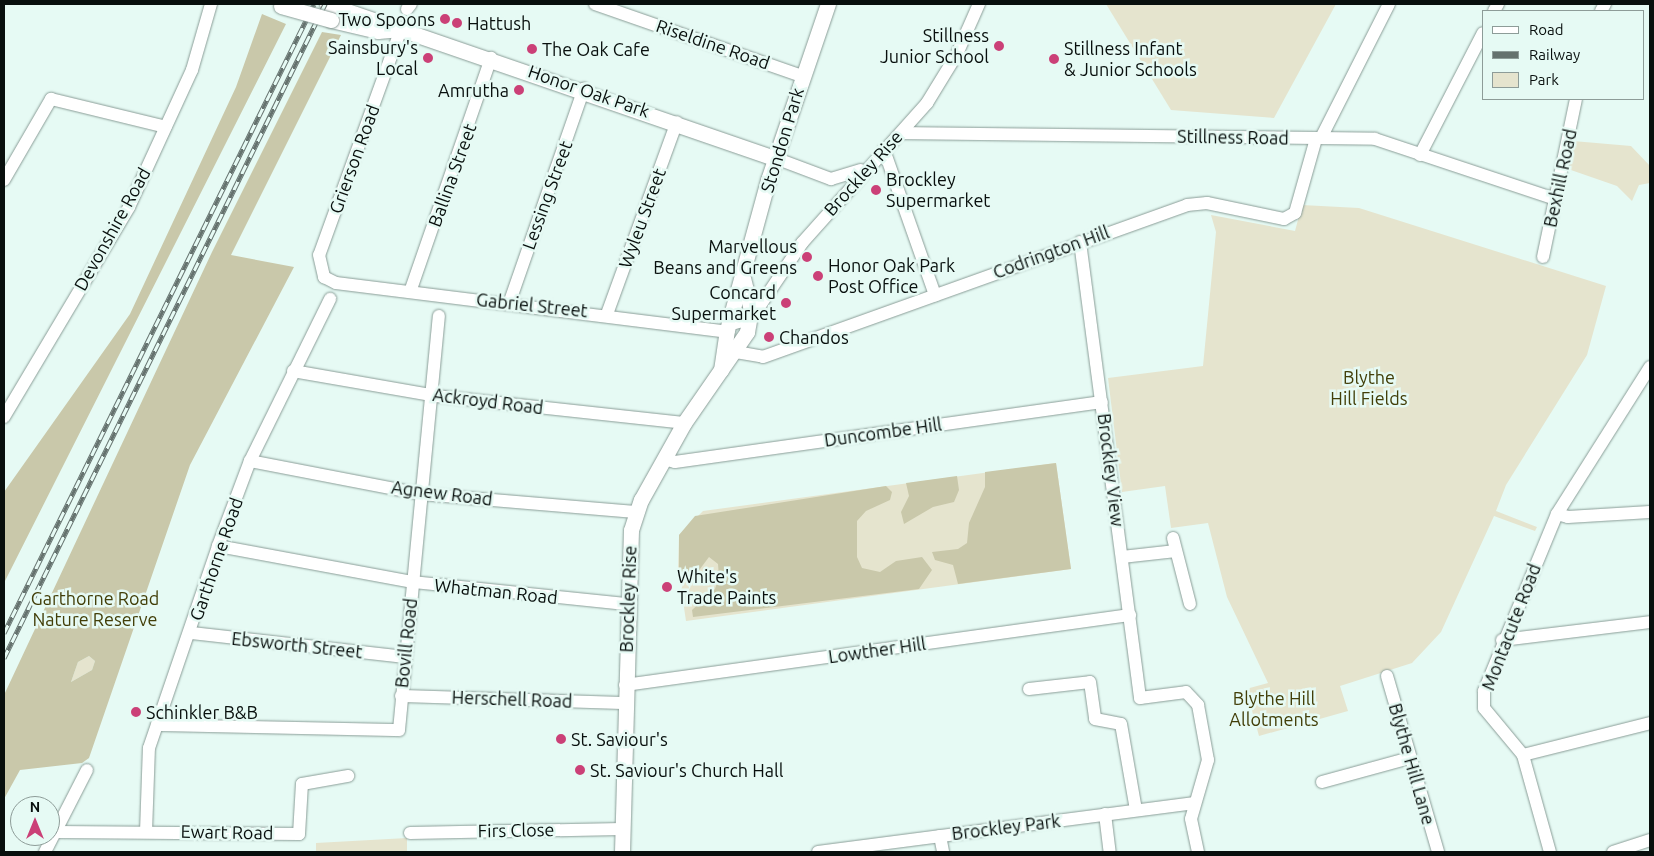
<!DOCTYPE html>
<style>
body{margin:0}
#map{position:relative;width:1654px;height:856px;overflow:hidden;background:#e6faf4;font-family:Ubuntu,sans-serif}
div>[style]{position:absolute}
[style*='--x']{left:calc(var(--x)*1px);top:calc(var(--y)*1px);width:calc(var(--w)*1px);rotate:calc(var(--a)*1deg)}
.green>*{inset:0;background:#e5e4ce}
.forest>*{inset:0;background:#c9c8aa}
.roads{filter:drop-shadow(0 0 1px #8a9d97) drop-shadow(0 0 1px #8a9d97)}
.minor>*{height:12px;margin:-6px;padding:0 6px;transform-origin:6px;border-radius:6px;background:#fff}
.major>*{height:15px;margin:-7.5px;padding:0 7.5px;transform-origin:7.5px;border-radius:7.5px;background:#fff}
.rail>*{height:5px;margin-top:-2.5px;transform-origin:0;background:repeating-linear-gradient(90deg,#e6faf4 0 9px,#65726e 0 18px);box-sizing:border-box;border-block:1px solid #65726e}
.bridges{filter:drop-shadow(0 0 1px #8a9d97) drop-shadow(0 0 1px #8a9d97)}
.major-bridge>*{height:15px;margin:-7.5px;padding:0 7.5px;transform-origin:7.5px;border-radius:7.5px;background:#fff}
.dots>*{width:14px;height:14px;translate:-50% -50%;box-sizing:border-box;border:2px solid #e6faf4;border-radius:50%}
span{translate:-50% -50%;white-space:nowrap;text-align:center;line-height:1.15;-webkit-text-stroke:5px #e6faf4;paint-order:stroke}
.poi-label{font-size:18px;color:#080f0d}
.right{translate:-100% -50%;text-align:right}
.left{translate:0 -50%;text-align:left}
.street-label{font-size:18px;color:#080f0d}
.park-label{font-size:18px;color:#423e08}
.frame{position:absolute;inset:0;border:5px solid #080f0d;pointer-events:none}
.legend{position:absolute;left:1482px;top:10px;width:162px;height:90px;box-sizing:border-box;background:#e6faf4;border:1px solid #8d9c98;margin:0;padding:6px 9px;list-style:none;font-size:15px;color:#080f0d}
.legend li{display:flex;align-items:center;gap:10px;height:25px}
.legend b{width:25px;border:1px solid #8d9c98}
.north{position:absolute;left:10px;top:796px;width:50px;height:50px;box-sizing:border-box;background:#e6faf4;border:1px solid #8d9c98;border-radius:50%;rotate:0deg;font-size:14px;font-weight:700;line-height:20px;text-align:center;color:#080f0d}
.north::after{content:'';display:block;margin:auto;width:18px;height:22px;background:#cb4077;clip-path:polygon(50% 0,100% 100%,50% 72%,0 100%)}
</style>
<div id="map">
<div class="green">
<div style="clip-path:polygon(1106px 4px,1336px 4px,1274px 118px,1171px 110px)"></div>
<div style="clip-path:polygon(1573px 141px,1631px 146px,1650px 166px,1650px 183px,1639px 185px,1632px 201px,1617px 186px,1568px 169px)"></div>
<div style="clip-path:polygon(1302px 205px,1359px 208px,1606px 286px,1587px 355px,1506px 485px,1496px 511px,1537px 527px,1535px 531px,1494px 516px,1441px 632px,1412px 663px,1340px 686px,1348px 711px,1259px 736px,1246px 689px,1268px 683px,1227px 597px,1208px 523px,1171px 528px,1165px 486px,1122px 492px,1108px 378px,1203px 366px,1216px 232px,1211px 215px,1295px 231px)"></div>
<div style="clip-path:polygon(1056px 463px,1071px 569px,686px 621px,678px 567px,679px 535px,703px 511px)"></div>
<div style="clip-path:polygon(89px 656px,95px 661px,92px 670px,71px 682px,78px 662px)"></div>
<div style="clip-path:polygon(407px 838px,407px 852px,316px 852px,316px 843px)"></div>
</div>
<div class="forest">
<div style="clip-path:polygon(262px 14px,286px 24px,4px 583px,4px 492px,130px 314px,236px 87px)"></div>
<div style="clip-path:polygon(evenodd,322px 32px,341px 35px,231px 255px,294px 267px,190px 465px,89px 758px,82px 763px,20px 770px,4px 799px,4px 695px,212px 252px,322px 32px,89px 656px,95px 661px,92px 670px,71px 682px,78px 662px,89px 656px)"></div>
<div style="clip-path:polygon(1056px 463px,1071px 569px,958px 584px,953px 565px,935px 560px,932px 552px,958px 549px,967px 543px,969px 523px,985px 487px,985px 472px)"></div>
<div style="clip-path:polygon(957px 476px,959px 490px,954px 502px,933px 507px,904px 524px,901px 512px,909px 496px,906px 483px)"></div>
<div style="clip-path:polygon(886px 486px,892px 492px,890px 500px,866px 511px,857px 521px,857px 557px,862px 568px,880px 572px,896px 561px,922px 557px,932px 570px,919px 589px,693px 617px,692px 610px,715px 589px,719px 577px,718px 564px,709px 557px,697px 573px,679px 579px,679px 535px,695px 516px)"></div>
</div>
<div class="roads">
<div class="minor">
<div style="--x:595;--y:4;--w:219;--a:19.2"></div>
<div style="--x:407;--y:9;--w:6;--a:-51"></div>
<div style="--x:1494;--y:11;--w:8;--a:-60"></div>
<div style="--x:1601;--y:11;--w:8;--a:-60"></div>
<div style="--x:401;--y:29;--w:240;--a:109.9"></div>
<div style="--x:319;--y:255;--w:23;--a:77"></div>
<div style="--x:324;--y:277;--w:13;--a:27"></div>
<div style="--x:336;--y:283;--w:394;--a:7.1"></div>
<div style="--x:902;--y:133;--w:473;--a:0.7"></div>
<div style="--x:1375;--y:139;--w:190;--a:18.4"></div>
<div style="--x:1321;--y:138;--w:150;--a:-63.1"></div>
<div style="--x:884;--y:150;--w:154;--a:70.6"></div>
<div style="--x:1420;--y:155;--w:137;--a:-62.7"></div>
<div style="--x:775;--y:158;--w:60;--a:20.6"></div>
<div style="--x:831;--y:179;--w:31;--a:-17"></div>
<div style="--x:4;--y:180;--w:94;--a:-59.9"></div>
<div style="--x:51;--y:99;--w:118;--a:13.7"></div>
<div style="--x:1080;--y:242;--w:460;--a:82.5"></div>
<div style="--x:1140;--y:698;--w:46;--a:-7.4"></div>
<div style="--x:1186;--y:692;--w:18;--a:47"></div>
<div style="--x:1198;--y:705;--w:56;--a:79.7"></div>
<div style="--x:1208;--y:760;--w:61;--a:106.1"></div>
<div style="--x:1191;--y:819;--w:34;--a:78"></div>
<div style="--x:1543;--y:257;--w:161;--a:-78.2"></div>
<div style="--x:410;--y:292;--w:248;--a:-70.9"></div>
<div style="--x:510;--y:301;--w:225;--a:-70.8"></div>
<div style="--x:607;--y:314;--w:204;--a:-70"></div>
<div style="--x:731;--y:317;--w:7;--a:56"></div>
<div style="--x:735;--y:323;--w:16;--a:-14"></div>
<div style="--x:751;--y:319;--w:92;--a:-56.1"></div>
<div style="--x:802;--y:243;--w:188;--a:-48.2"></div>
<div style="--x:927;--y:103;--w:57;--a:-58.5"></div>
<div style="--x:957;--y:54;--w:55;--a:-66.3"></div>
<div style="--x:736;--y:352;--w:27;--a:10"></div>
<div style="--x:763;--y:357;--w:450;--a:-19.7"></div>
<div style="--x:1187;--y:205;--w:20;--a:-6"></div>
<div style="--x:1207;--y:203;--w:79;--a:11.7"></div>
<div style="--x:1284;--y:219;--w:13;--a:-29"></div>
<div style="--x:1295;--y:213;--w:77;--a:-74.2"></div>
<div style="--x:293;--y:371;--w:145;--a:9.9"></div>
<div style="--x:436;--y:396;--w:249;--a:6.2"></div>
<div style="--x:4;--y:417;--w:244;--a:-59.2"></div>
<div style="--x:129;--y:207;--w:151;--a:-65.3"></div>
<div style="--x:192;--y:70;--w:69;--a:-73.9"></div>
<div style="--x:664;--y:459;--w:11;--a:15"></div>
<div style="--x:675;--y:462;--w:431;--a:-8"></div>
<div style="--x:250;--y:461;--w:174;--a:10.9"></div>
<div style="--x:421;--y:494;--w:215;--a:4.8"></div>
<div style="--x:1557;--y:514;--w:11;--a:15"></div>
<div style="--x:1568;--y:517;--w:82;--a:-3.5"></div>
<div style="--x:1173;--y:538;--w:68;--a:75.6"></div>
<div style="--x:218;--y:546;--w:198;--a:10.5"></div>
<div style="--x:413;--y:582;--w:215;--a:5.9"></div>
<div style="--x:1122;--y:557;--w:54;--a:-6.3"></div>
<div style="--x:191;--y:633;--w:214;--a:6.4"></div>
<div style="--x:1502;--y:640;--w:149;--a:-6.9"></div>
<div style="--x:1387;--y:676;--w:183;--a:73.8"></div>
<div style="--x:625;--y:685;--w:510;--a:-7.89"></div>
<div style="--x:1029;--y:689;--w:61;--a:-6.5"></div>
<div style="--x:1090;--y:682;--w:37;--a:82"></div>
<div style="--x:1095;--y:719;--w:26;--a:11"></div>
<div style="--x:1121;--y:724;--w:87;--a:80.1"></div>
<div style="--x:401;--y:696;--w:223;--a:1.8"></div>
<div style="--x:157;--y:725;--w:242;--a:1.2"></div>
<div style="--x:399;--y:730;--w:416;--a:-84.5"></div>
<div style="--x:1523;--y:755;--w:131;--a:-14.1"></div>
<div style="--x:1322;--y:782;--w:91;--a:-15.3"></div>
<div style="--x:1105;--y:814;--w:38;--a:83"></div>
<div style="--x:56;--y:832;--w:243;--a:0.5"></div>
<div style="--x:299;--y:834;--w:50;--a:-86.6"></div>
<div style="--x:302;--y:784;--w:47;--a:-9.9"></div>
<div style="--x:146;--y:832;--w:84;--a:-88"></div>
<div style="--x:149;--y:748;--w:213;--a:-71.1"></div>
<div style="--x:218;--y:546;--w:91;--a:-69.4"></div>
<div style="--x:250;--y:461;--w:181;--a:-63.7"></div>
<div style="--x:410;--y:833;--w:212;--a:-1.1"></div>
<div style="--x:940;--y:836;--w:16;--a:79"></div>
<div style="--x:45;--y:852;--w:92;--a:-62.9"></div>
<div style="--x:818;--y:852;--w:378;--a:-7.4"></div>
<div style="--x:1550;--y:852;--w:101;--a:-105.6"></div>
<div style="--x:1523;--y:755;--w:61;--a:-129.7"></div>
<div style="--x:1484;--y:708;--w:17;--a:-90"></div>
<div style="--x:1484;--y:691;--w:191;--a:-67.6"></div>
<div style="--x:1557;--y:514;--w:174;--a:-57.7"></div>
<div style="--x:1613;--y:852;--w:39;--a:-18"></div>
</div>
<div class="major">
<div style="--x:327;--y:4;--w:474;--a:19"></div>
<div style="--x:331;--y:20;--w:48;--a:13.2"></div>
<div style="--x:378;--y:31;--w:23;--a:-5"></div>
<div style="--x:721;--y:370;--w:40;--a:-81.5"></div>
<div style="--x:727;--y:330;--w:156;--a:-74.7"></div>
<div style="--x:768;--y:180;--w:186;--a:-71.2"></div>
<div style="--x:622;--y:852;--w:322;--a:-88.4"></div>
<div style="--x:631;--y:530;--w:32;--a:-72"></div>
<div style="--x:641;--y:500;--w:88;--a:-60.8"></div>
<div style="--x:684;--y:423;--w:111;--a:-55.3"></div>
<div style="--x:747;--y:332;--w:22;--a:-80"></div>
<div style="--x:751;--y:310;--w:33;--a:-104"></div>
</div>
</div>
<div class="rail">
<div style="--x:4;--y:633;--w:701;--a:-63.76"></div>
<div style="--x:4;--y:658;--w:729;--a:-63.86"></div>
</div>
<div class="bridges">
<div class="major-bridge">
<div style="--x:281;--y:6;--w:52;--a:15.6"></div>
</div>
</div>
<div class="dots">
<div style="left:445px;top:19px;background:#cb4077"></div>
<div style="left:457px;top:23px;background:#cb4077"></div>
<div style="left:999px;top:46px;background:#cb4077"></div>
<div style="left:532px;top:49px;background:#cb4077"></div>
<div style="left:428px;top:58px;background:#cb4077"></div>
<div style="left:1054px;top:59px;background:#cb4077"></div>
<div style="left:519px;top:90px;background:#cb4077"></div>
<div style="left:876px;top:190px;background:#cb4077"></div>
<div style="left:807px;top:257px;background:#cb4077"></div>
<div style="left:818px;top:276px;background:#cb4077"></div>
<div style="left:786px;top:303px;background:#cb4077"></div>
<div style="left:769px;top:337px;background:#cb4077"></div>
<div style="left:667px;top:587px;background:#cb4077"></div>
<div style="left:136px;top:712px;background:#cb4077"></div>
<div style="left:561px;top:739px;background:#cb4077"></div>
<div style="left:580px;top:770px;background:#cb4077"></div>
</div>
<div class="poi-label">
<span class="right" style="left:435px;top:19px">Two Spoons</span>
<span class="left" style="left:467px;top:23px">Hattush</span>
<span class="right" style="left:989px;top:46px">Stillness<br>Junior School</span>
<span class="right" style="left:418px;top:58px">Sainsbury's<br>Local</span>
<span class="left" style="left:542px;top:49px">The Oak Cafe</span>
<span class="left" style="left:1064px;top:59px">Stillness Infant<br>&amp; Junior Schools</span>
<span class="right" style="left:509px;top:90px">Amrutha</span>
<span class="left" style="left:886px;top:190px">Brockley<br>Supermarket</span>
<span class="right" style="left:797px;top:257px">Marvellous<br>Beans and Greens</span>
<span class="left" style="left:828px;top:276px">Honor Oak Park<br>Post Office</span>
<span class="right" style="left:776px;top:303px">Concard<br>Supermarket</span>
<span class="left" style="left:779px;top:337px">Chandos</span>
<span class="left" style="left:677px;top:587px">White's<br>Trade Paints</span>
<span class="left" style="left:146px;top:712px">Schinkler B&amp;B</span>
<span class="left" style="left:571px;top:739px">St. Saviour's</span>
<span class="left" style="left:590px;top:770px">St. Saviour's Church Hall</span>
</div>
<div class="street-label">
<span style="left:713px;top:44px;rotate:19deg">Riseldine Road</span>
<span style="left:589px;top:91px;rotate:19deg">Honor Oak Park</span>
<span style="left:1233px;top:137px;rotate:1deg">Stillness Road</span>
<span style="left:782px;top:140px;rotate:-73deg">Stondon Park</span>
<span style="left:354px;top:159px;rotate:-70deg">Grierson Road</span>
<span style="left:863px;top:173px;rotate:-48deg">Brockley Rise</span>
<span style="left:452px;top:175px;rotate:-70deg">Ballina Street</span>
<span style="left:1560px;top:178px;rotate:-78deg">Bexhill Road</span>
<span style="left:547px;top:195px;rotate:-70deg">Lessing Street</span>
<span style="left:642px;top:218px;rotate:-70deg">Wyleu Street</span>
<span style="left:112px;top:229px;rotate:-61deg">Devonshire Road</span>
<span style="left:1051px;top:252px;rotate:-20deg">Codrington Hill</span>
<span style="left:532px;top:305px;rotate:6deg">Gabriel Street</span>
<span style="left:488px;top:401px;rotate:7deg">Ackroyd Road</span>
<span style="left:883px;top:432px;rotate:-8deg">Duncombe Hill</span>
<span style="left:1111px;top:470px;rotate:83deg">Brockley View</span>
<span style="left:442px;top:493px;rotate:7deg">Agnew Road</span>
<span style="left:216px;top:559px;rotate:-71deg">Garthorne Road</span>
<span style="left:496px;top:591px;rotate:6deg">Whatman Road</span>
<span style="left:628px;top:599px;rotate:-88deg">Brockley Rise</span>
<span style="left:1511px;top:627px;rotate:-69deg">Montacute Road</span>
<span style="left:406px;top:643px;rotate:-84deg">Bovill Road</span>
<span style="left:297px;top:645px;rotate:6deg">Ebsworth Street</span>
<span style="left:877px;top:650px;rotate:-8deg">Lowther Hill</span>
<span style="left:512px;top:699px;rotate:2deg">Herschell Road</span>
<span style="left:1412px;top:764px;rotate:74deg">Blythe Hill Lane</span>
<span style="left:1006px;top:827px;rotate:-7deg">Brockley Park</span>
<span style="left:516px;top:830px;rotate:-1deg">Firs Close</span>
<span style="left:227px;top:832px;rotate:1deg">Ewart Road</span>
</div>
<div class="park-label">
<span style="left:1369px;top:388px">Blythe<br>Hill Fields</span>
<span style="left:95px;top:609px">Garthorne Road<br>Nature Reserve</span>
<span style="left:1274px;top:709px">Blythe Hill<br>Allotments</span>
</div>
<div class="frame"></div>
<ul class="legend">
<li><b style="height:6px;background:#fff"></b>Road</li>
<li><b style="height:6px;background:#65726e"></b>Railway</li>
<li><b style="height:14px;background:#e5e4ce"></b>Park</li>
</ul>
<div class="north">N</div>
</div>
